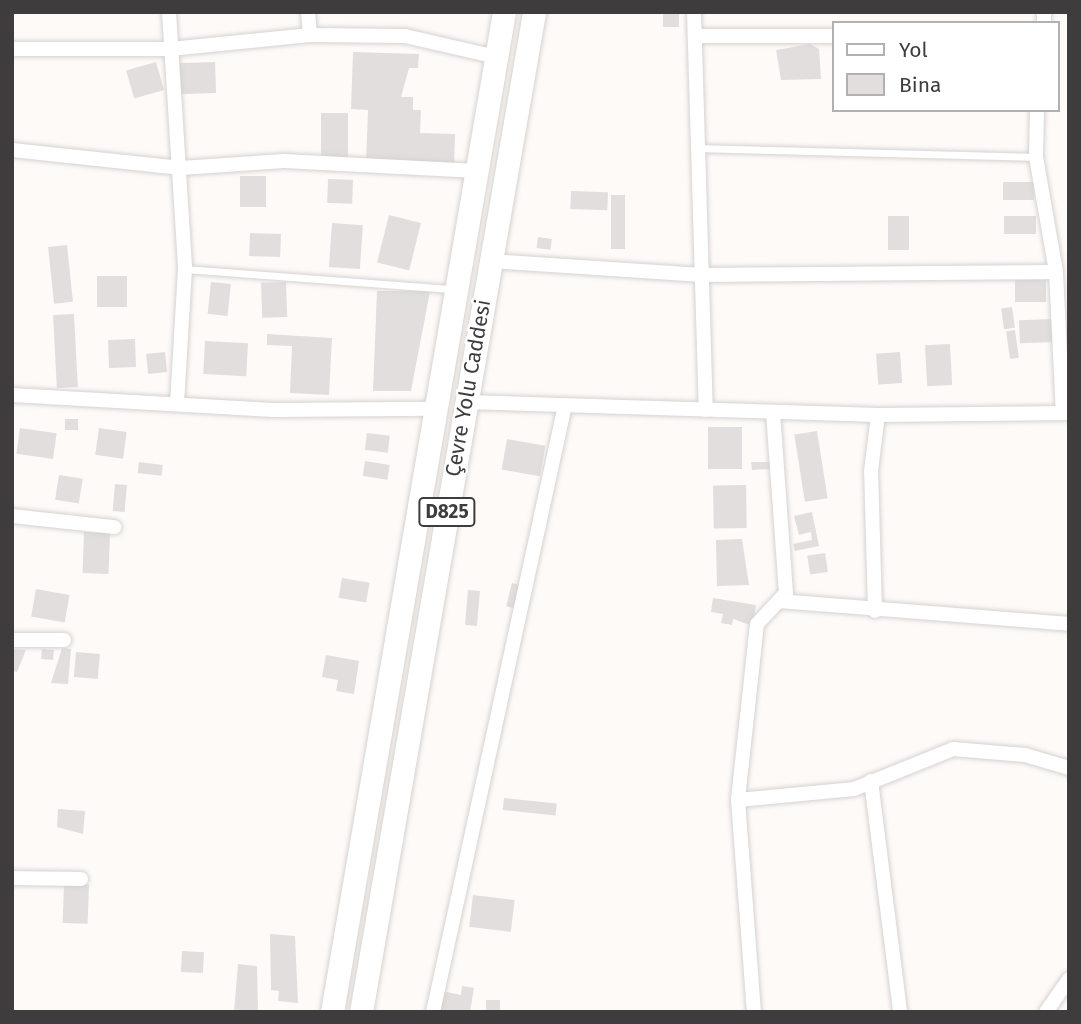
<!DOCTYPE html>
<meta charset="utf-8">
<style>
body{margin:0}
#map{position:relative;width:1081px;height:1024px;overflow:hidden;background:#fefaf8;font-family:"Fira Sans",sans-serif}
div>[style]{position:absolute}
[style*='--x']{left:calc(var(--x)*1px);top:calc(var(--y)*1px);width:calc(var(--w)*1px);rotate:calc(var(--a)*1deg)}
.building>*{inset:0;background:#e2dede;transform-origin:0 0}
.roads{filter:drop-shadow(0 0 2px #d5d2d0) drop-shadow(0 0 2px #d5d2d0)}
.service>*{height:7px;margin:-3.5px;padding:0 3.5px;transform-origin:3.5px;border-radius:3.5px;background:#fff}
.minor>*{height:14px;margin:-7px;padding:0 7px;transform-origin:7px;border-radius:7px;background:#fff}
.trunk>*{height:23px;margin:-11.5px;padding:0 11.5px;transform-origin:11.5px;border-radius:11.5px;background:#fff}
span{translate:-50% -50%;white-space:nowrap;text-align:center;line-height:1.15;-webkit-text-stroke:5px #fff;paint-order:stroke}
.shield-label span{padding:2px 5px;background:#fff;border:2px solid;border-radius:5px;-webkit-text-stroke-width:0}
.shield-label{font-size:19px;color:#3e3c3c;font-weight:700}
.street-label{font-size:21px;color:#3e3c3c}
.frame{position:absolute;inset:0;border:14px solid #3e3c3c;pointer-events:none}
.legend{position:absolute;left:832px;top:21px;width:228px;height:91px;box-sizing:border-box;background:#fff;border:2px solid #b2b1b1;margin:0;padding:9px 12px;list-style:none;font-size:21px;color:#3e3c3c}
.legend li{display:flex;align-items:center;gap:14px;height:35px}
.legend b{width:35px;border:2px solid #b2b1b1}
</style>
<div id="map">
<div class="building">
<div style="left:663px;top:12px;width:16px;height:15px"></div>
<div style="clip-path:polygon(810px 44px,819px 49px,821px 79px,781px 80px,776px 50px)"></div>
<div style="clip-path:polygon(353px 52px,419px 54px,418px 68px,409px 68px,401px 97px,413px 97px,413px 110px,421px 110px,420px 133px,455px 134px,454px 167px,366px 164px,368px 110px,351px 109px)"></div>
<div style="left:156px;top:62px;width:29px;height:31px;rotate:74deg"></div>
<div style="left:215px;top:62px;width:31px;height:38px;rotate:88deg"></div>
<div style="left:321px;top:113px;width:27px;height:46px"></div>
<div style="left:240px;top:176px;width:26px;height:31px"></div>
<div style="left:328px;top:179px;width:25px;height:24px;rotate:2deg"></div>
<div style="left:1003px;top:182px;width:31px;height:18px"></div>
<div style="left:571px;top:191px;width:37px;height:18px;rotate:2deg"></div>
<div style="left:611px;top:195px;width:14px;height:54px"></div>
<div style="left:389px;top:215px;width:33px;height:49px;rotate:14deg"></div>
<div style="left:909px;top:216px;width:34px;height:21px;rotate:90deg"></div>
<div style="left:1004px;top:216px;width:32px;height:18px"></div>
<div style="left:332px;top:223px;width:31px;height:44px;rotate:4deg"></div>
<div style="left:250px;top:233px;width:31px;height:23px;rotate:2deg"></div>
<div style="left:538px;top:237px;width:14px;height:11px;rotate:8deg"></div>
<div style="left:67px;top:245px;width:57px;height:19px;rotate:84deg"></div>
<div style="left:127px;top:276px;width:31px;height:30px;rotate:90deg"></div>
<div style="left:1015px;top:280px;width:31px;height:22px"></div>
<div style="left:211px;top:282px;width:20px;height:32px;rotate:6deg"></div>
<div style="left:286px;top:282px;width:35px;height:25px;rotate:88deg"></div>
<div style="clip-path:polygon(377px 291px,430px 291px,411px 391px,373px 391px)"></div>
<div style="left:1012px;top:307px;width:21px;height:11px;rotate:82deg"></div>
<div style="left:74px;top:314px;width:73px;height:21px;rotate:87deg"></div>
<div style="left:1054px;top:319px;width:23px;height:35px;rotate:88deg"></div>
<div style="left:1015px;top:330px;width:28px;height:9px;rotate:82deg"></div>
<div style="clip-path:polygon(267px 334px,332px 338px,329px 395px,290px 393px,292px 346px,267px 345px)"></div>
<div style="left:135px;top:339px;width:28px;height:27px;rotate:88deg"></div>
<div style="left:205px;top:341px;width:43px;height:33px;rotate:3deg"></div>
<div style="left:950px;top:344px;width:41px;height:25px;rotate:87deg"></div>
<div style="left:165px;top:352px;width:20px;height:19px;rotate:84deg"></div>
<div style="left:900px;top:352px;width:31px;height:24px;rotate:86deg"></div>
<div style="left:65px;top:419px;width:13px;height:11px"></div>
<div style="left:708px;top:427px;width:34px;height:42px"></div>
<div style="left:20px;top:428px;width:37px;height:26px;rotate:8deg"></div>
<div style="left:99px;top:428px;width:28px;height:27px;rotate:8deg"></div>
<div style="left:817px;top:431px;width:68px;height:23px;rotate:81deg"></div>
<div style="left:367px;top:433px;width:23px;height:17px;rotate:7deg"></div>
<div style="left:507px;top:439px;width:39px;height:31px;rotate:10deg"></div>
<div style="left:365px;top:461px;width:25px;height:15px;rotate:9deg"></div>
<div style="left:139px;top:462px;width:24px;height:11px;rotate:7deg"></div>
<div style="clip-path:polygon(751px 462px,770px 462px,770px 469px,752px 470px)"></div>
<div style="left:59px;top:475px;width:24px;height:25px;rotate:9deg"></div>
<div style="left:115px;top:484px;width:12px;height:27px;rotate:5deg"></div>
<div style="left:746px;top:485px;width:43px;height:33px;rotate:89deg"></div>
<div style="clip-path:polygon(812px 512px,819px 546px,795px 551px,793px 544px,812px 540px,811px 532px,799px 535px,794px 516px)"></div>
<div style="left:84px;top:532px;width:26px;height:41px;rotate:2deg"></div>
<div style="clip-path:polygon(742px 539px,749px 585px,717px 586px,716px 540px)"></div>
<div style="left:825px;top:553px;width:19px;height:18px;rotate:81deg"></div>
<div style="left:342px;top:578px;width:28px;height:20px;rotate:10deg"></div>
<div style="left:512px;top:583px;width:12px;height:24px;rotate:14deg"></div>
<div style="left:36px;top:589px;width:34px;height:28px;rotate:10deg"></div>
<div style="left:468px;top:590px;width:12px;height:35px;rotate:5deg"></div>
<div style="clip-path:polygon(713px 598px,756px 605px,753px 626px,733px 619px,732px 625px,721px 623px,723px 614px,711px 612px)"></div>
<div style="clip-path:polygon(62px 648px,71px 649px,68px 684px,51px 683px)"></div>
<div style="clip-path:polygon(12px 649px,26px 650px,17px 672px,12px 671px)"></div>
<div style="left:42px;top:649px;width:12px;height:10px;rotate:5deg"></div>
<div style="left:76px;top:652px;width:24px;height:25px;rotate:5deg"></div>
<div style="clip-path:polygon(326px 655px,359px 661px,354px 694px,336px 691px,338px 680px,322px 677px)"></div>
<div style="left:504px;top:798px;width:53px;height:12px;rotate:6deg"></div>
<div style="clip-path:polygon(58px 809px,85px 811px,83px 834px,57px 827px)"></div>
<div style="left:64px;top:884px;width:25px;height:39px;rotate:2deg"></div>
<div style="left:473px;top:895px;width:42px;height:32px;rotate:7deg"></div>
<div style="clip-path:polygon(270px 934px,295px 936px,298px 1003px,278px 1001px,279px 991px,271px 990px)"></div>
<div style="left:182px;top:951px;width:22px;height:21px;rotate:3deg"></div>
<div style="clip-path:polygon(238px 964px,257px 966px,258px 1012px,234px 1012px)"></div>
<div style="clip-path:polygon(462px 986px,474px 988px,470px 1012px,438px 1012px,442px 991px,461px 995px)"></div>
<div style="left:486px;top:1000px;width:14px;height:12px"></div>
</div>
<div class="roads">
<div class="service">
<div style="--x:698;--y:148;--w:338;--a:1.5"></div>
<div style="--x:185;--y:269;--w:269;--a:4.3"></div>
</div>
<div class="minor">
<div style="--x:169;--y:12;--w:257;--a:86.4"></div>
<div style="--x:185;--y:269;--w:134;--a:93.4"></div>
<div style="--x:308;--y:12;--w:23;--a:85"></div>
<div style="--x:694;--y:12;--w:398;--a:88.3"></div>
<div style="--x:1044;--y:23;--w:11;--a:-90"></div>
<div style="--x:695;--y:36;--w:139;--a:0"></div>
<div style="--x:12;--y:49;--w:158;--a:0"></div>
<div style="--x:170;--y:49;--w:141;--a:-5.7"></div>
<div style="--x:310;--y:35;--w:95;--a:0.6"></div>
<div style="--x:405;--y:36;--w:94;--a:12.9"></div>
<div style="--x:1037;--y:110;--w:47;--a:91.2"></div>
<div style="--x:1036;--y:157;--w:117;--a:80.1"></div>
<div style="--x:1056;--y:272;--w:141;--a:87.2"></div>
<div style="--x:12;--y:150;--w:170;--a:6.1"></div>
<div style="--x:181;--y:168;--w:103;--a:-3.9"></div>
<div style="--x:284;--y:161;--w:193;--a:3"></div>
<div style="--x:490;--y:261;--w:209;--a:3.8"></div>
<div style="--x:699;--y:275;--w:357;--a:-0.5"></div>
<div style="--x:12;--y:395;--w:261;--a:3.3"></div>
<div style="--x:273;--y:410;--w:163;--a:-0.4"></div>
<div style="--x:466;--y:402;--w:412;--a:1.8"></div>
<div style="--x:878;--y:415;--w:191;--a:-0.6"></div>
<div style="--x:773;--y:412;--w:181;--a:85.9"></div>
<div style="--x:786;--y:593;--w:42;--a:133.1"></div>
<div style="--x:757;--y:624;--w:177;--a:96.2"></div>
<div style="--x:738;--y:800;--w:117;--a:-5.4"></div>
<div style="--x:854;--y:789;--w:107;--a:-22"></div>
<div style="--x:953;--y:749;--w:72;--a:4.8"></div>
<div style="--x:1025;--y:755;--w:46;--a:16.5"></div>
<div style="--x:12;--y:516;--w:103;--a:6.2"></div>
<div style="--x:779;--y:601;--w:291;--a:4.5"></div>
<div style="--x:875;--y:611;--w:140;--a:-91.6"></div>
<div style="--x:871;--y:471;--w:56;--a:-82.9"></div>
<div style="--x:12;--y:640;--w:52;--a:0"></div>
<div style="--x:871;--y:781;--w:233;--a:82.8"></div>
<div style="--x:738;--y:800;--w:213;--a:85.7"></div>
<div style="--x:12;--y:878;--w:69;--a:0.8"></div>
<div style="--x:433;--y:1012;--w:621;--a:-77.73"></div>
<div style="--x:1046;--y:1012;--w:40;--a:-55.1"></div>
</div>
<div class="trunk">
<div style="--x:332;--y:1012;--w:1015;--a:-80.24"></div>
<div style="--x:361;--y:1012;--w:1015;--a:-80.18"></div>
</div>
</div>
<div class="shield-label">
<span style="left:447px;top:512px">D825</span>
</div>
<div class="street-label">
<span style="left:468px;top:388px;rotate:-80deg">Çevre Yolu Caddesi</span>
</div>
<div class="frame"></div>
<ul class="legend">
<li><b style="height:9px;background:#fff"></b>Yol</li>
<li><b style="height:19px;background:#e2dede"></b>Bina</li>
</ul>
</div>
